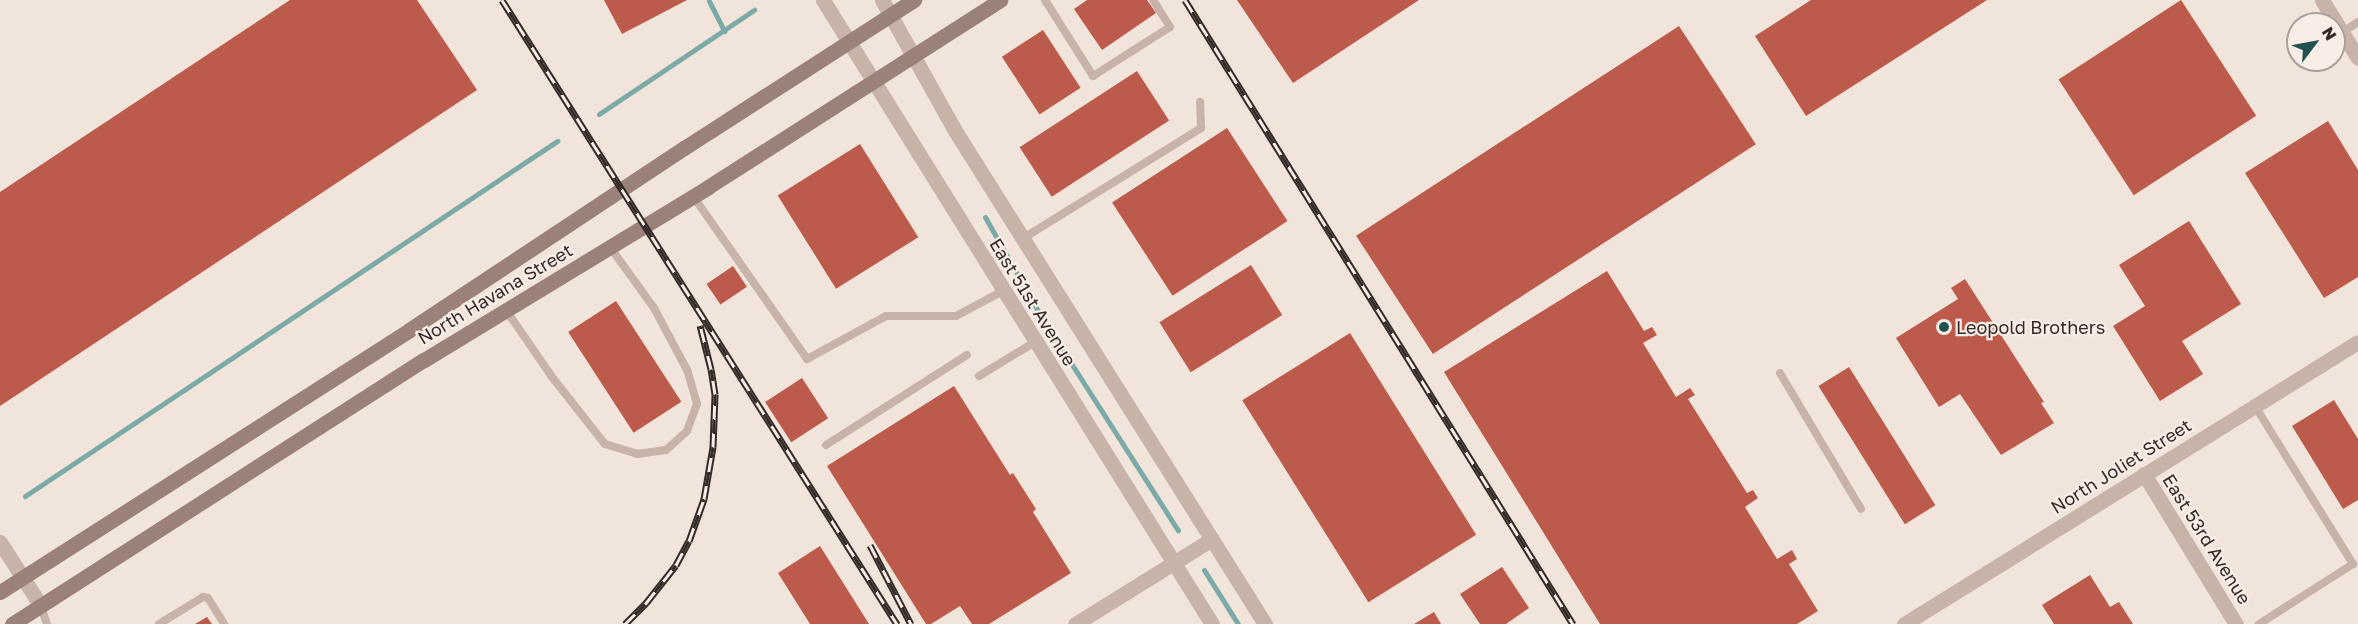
<!DOCTYPE html>
<style>
body{margin:0}
#map{position:relative;width:2358px;height:624px;overflow:hidden;background:#f0e4db;font-family:"Golos Text",sans-serif}
div>[style]{position:absolute}
[style*='--x']{left:calc(var(--x)*1px);top:calc(var(--y)*1px);width:calc(var(--w)*1px);rotate:calc(var(--a)*1deg)}
.stream>*{height:5px;margin:-2.5px;padding:0 2.5px;transform-origin:2.5px;border-radius:2.5px;background:#7caaa7}
.building>*{inset:0;background:#bc5b4c;transform-origin:0 0}
.service>*{height:8px;margin:-4px;padding:0 4px;transform-origin:4px;border-radius:4px;background:#c7b3a8}
.minor>*{height:15px;margin:-7.5px;padding:0 7.5px;transform-origin:7.5px;border-radius:7.5px;background:#c7b3a8}
.secondary>*{height:15px;margin:-7.5px;padding:0 7.5px;transform-origin:7.5px;border-radius:7.5px;background:#9a827a}
.rail>*{height:7px;margin-top:-3.5px;transform-origin:0;background:repeating-linear-gradient(90deg,#f8eee7 0 14px,#342a28 0 28px);box-sizing:border-box;border-block:2px solid #342a28}
.dots>*{width:16px;height:16px;translate:-50% -50%;box-sizing:border-box;border:3px solid #f8eee7;border-radius:50%}
span{translate:-50% -50%;white-space:nowrap;text-align:center;line-height:1.15;-webkit-text-stroke:4.5px #f8eee7;paint-order:stroke}
.street-label{font-size:18px;color:#342a28}
.poi-label{font-size:18px;color:#342a28}
.left{translate:0 -50%;text-align:left}
.north{position:absolute;left:2286px;top:12px;width:60px;height:60px;box-sizing:border-box;background:#f8eee7;border:2px solid #aaa09b;border-radius:50%;rotate:58deg;font-size:16px;font-weight:700;line-height:24px;text-align:center;color:#342a28}
.north::after{content:'';display:block;margin:auto;width:21px;height:27px;background:#215250;clip-path:polygon(50% 0,100% 100%,50% 72%,0 100%)}
</style>
<div id="map">
<div class="stream">
<div style="--x:709;--y:1;--w:34;--a:63"></div>
<div style="--x:599;--y:114;--w:187;--a:-33.9"></div>
<div style="--x:985;--y:217;--w:110;--a:60.6"></div>
<div style="--x:1039;--y:313;--w:258;--a:57.4"></div>
<div style="--x:25;--y:496;--w:640;--a:-33.71"></div>
<div style="--x:1204;--y:570;--w:64;--a:57.8"></div>
</div>
<div class="building">
<div style="clip-path:polygon(290px 0,417px 0,477px 90px,0 406px,0 192px)"></div>
<div style="clip-path:polygon(604px 0,687px 0,622px 34px)"></div>
<div style="clip-path:polygon(1087px 0,1147px 0,1156px 13px,1102px 50px,1074px 9px)"></div>
<div style="clip-path:polygon(1237px 0,1419px 0,1293px 83px)"></div>
<div style="clip-path:polygon(1811px 0,1987px 0,1806px 116px,1755px 36px)"></div>
<div style="left:2181px;top:0;width:138px;height:146px;rotate:57deg"></div>
<div style="left:1679px;top:26px;width:141px;height:385px;rotate:57deg"></div>
<div style="left:1043px;top:30px;width:69px;height:49px;rotate:57deg"></div>
<div style="left:1137px;top:71px;width:59px;height:140px;rotate:57deg"></div>
<div style="clip-path:polygon(2328px 121px,2358px 170px,2358px 277px,2324px 298px,2245px 173px)"></div>
<div style="left:1227px;top:128px;width:111px;height:137px;rotate:57deg"></div>
<div style="left:860px;top:144px;width:110px;height:97px;rotate:58deg"></div>
<div style="clip-path:polygon(2189px 221px,2241px 304px,2182px 341px,2203px 374px,2160px 401px,2113px 326px,2145px 306px,2119px 265px)"></div>
<div style="left:1251px;top:265px;width:59px;height:108px;rotate:58deg"></div>
<div style="left:733px;top:266px;width:25px;height:32px;rotate:56deg"></div>
<div style="clip-path:polygon(1607px 271px,1644px 331px,1652px 327px,1657px 335px,1643px 343px,1676px 397px,1690px 388px,1695px 395px,1688px 399px,1747px 493px,1753px 490px,1758px 498px,1745px 507px,1777px 559px,1792px 550px,1797px 559px,1789px 564px,1818px 611px,1797px 624px,1600px 624px,1444px 372px)"></div>
<div style="clip-path:polygon(1965px 279px,2044px 402px,2041px 403px,2054px 423px,2001px 455px,1960px 394px,1939px 407px,1896px 338px,1958px 299px,1951px 288px)"></div>
<div style="left:616px;top:301px;width:120px;height:57px;rotate:57deg"></div>
<div style="left:1350px;top:333px;width:238px;height:127px;rotate:58deg"></div>
<div style="left:1849px;top:367px;width:163px;height:36px;rotate:58deg"></div>
<div style="left:802px;top:378px;width:48px;height:44px;rotate:57deg"></div>
<div style="clip-path:polygon(954px 386px,1010px 475px,1013px 473px,1036px 509px,1033px 512px,1071px 573px,989px 624px,972px 624px,960px 606px,931px 624px,926px 624px,827px 466px)"></div>
<div style="clip-path:polygon(2334px 400px,2358px 439px,2358px 500px,2343px 509px,2292px 426px)"></div>
<div style="clip-path:polygon(820px 546px,869px 624px,810px 624px,778px 573px)"></div>
<div style="clip-path:polygon(1502px 567px,1529px 608px,1506px 624px,1480px 624px,1460px 594px)"></div>
<div style="clip-path:polygon(2090px 575px,2110px 607px,2119px 602px,2133px 624px,2054px 624px,2042px 605px)"></div>
<div style="clip-path:polygon(1434px 612px,1441px 624px,1414px 624px)"></div>
<div style="clip-path:polygon(207px 617px,212px 624px,195px 624px)"></div>
</div>
<div class="service">
<div style="--x:1045;--y:0;--w:90;--a:57.7"></div>
<div style="--x:1093;--y:76;--w:91;--a:-32.5"></div>
<div style="--x:1170;--y:27;--w:32;--a:-122"></div>
<div style="--x:2342;--y:33;--w:19;--a:-35"></div>
<div style="--x:693;--y:196;--w:199;--a:55"></div>
<div style="--x:807;--y:359;--w:90;--a:-28.6"></div>
<div style="--x:886;--y:316;--w:70;--a:0"></div>
<div style="--x:956;--y:316;--w:53;--a:-28"></div>
<div style="--x:1022;--y:239;--w:211;--a:-31.8"></div>
<div style="--x:1201;--y:128;--w:26;--a:-92"></div>
<div style="--x:506;--y:310;--w:81;--a:55.5"></div>
<div style="--x:552;--y:377;--w:85;--a:51.7"></div>
<div style="--x:605;--y:444;--w:34;--a:17"></div>
<div style="--x:637;--y:454;--w:29;--a:-8"></div>
<div style="--x:666;--y:450;--w:28;--a:-42"></div>
<div style="--x:687;--y:431;--w:29;--a:-70"></div>
<div style="--x:697;--y:404;--w:35;--a:-106"></div>
<div style="--x:687;--y:370;--w:70;--a:-118"></div>
<div style="--x:654;--y:308;--w:75;--a:-125.8"></div>
<div style="--x:1780;--y:373;--w:158;--a:59.2"></div>
<div style="--x:979;--y:376;--w:66;--a:-31.3"></div>
<div style="--x:2255;--y:406;--w:186;--a:58.2"></div>
<div style="--x:2353;--y:564;--w:112;--a:147.4"></div>
<div style="--x:826;--y:445;--w:167;--a:-32.6"></div>
<div style="--x:41;--y:606;--w:19;--a:72"></div>
<div style="--x:159;--y:624;--w:52;--a:-31.5"></div>
<div style="--x:203;--y:597;--w:5;--a:11"></div>
<div style="--x:208;--y:598;--w:31;--a:58"></div>
</div>
<div class="minor">
<div style="--x:823;--y:0;--w:735;--a:58.06"></div>
<div style="--x:882;--y:0;--w:148;--a:60.8"></div>
<div style="--x:954;--y:129;--w:585;--a:57.86"></div>
<div style="--x:2322;--y:0;--w:68;--a:58.2"></div>
<div style="--x:2144;--y:474;--w:176;--a:58.5"></div>
<div style="--x:0;--y:542;--w:76;--a:57.4"></div>
<div style="--x:1075;--y:624;--w:161;--a:-31.8"></div>
<div style="--x:1904;--y:624;--w:534;--a:-31.85"></div>
</div>
<div class="secondary">
<div style="--x:0;--y:592;--w:486;--a:-32.6"></div>
<div style="--x:409;--y:330;--w:330;--a:-33.5"></div>
<div style="--x:684;--y:148;--w:274;--a:-32.8"></div>
<div style="--x:12;--y:624;--w:489;--a:-32.7"></div>
<div style="--x:424;--y:360;--w:333;--a:-31.3"></div>
<div style="--x:708;--y:187;--w:347;--a:-32.6"></div>
</div>
<div class="rail">
<div style="--x:502;--y:0;--w:739;--a:57.67"></div>
<div style="--x:1185;--y:0;--w:735;--a:58.13"></div>
<div style="--x:870;--y:545;--w:89;--a:62.6"></div>
<div style="--x:625;--y:624;--w:30;--a:-45"></div>
<div style="--x:646;--y:603;--w:48;--a:-51.7"></div>
<div style="--x:676;--y:565;--w:27;--a:-62"></div>
<div style="--x:689;--y:541;--w:45;--a:-70.3"></div>
<div style="--x:704;--y:499;--w:53;--a:-80.2"></div>
<div style="--x:713;--y:447;--w:53;--a:-87.8"></div>
<div style="--x:715;--y:394;--w:25;--a:-99"></div>
<div style="--x:711;--y:369;--w:45;--a:-104"></div>
</div>
<div class="dots">
<div style="left:1944px;top:327px;background:#215250"></div>
</div>
<div class="street-label">
<span style="left:495px;top:294px;rotate:-31deg">North Havana Street</span>
<span style="left:1033px;top:302px;rotate:58deg">East 51st Avenue</span>
<span style="left:2121px;top:466px;rotate:-32deg">North Joliet Street</span>
<span style="left:2207px;top:539px;rotate:58deg">East 53rd Avenue</span>
</div>
<div class="poi-label">
<span class="left" style="left:1956px;top:327px">Leopold Brothers</span>
</div>
<div class="north">N</div>
</div>
